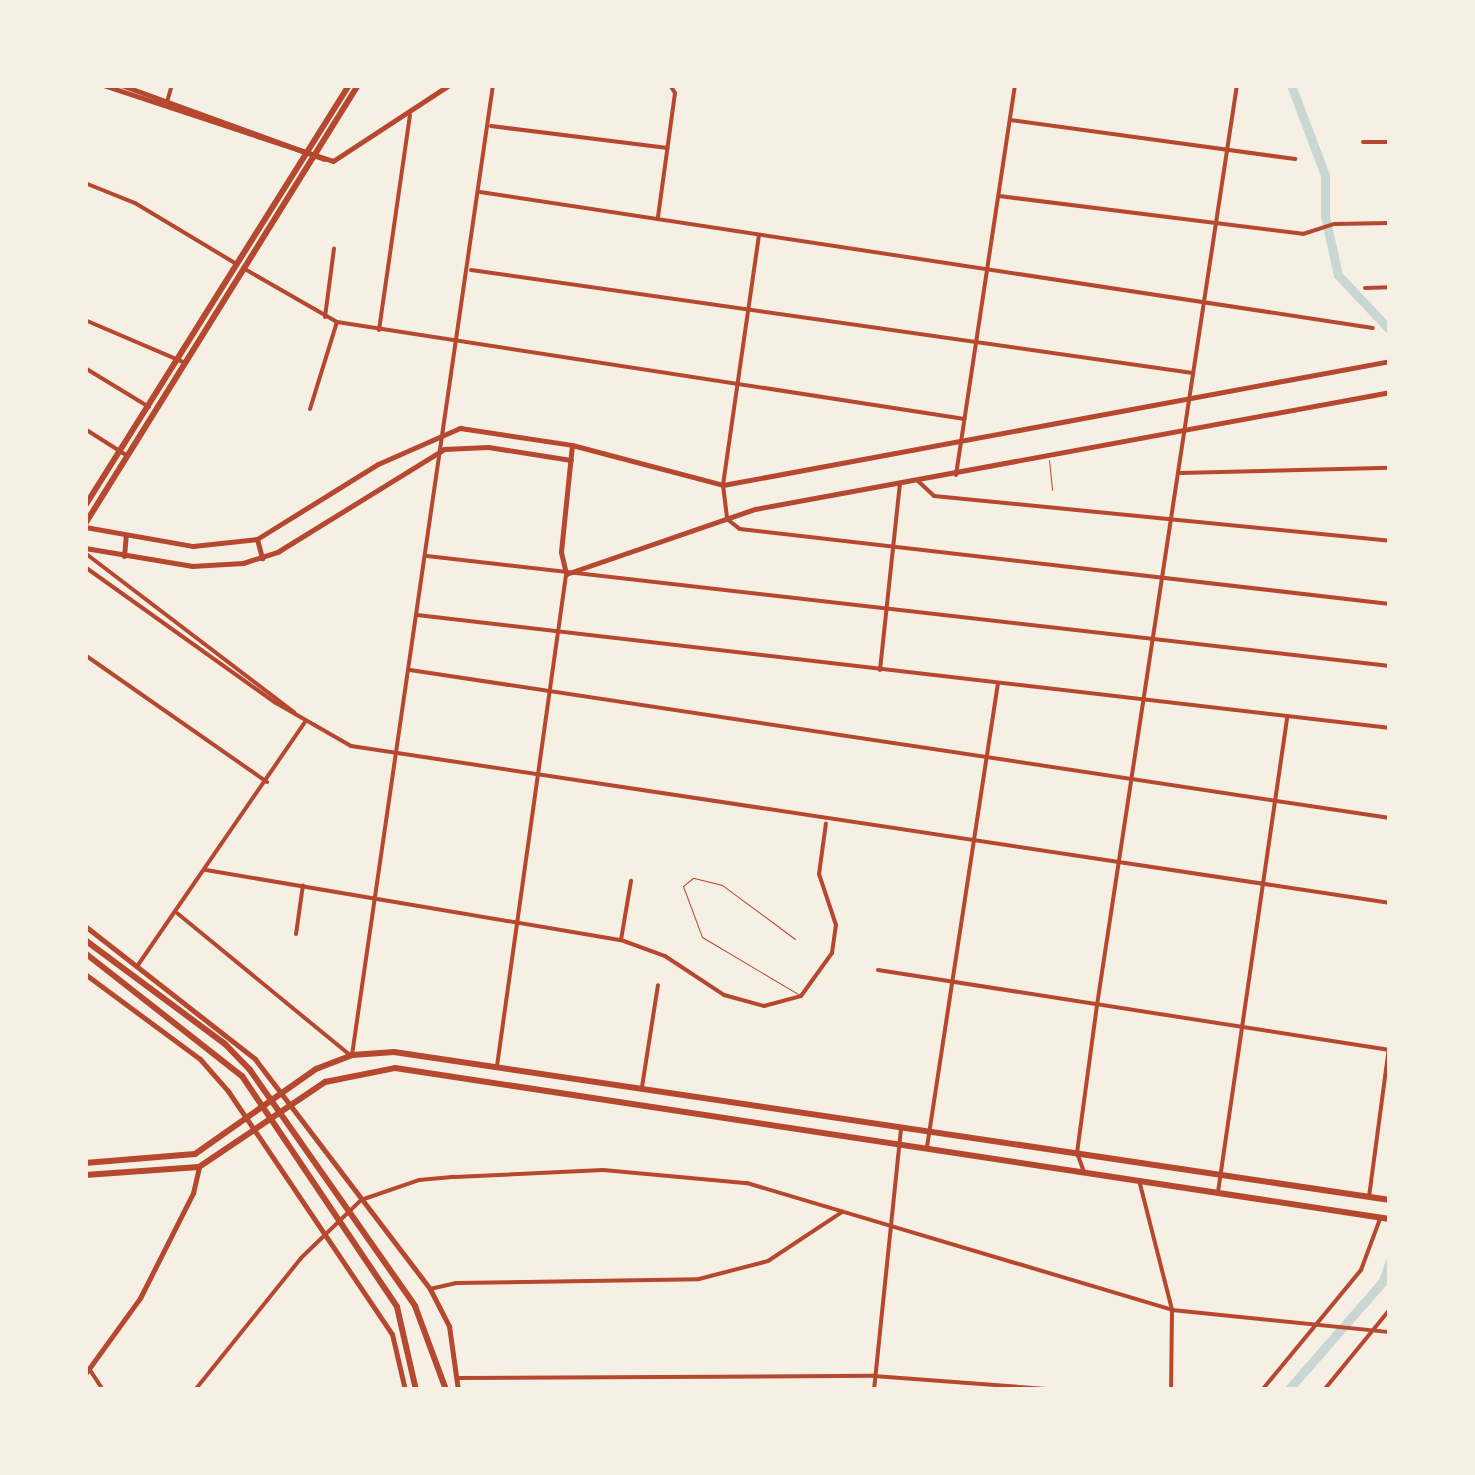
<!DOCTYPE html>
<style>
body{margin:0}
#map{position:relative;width:1475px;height:1475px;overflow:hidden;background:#f6efe4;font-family:Raleway,sans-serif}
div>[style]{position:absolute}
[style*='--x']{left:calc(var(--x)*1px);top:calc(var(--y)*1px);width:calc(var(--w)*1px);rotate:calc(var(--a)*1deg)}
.canal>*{height:9px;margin:-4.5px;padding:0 4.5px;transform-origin:4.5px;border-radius:4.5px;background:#c9d6d2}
.service>*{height:1px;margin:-0.5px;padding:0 0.5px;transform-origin:0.5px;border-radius:0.5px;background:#b5482f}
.minor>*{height:4px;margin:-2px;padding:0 2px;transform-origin:2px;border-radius:2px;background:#b5482f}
.tertiary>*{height:5px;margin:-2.5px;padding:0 2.5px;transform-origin:2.5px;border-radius:2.5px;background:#b5482f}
.secondary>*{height:5px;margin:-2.5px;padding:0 2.5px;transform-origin:2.5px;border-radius:2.5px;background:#b5482f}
.primary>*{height:6px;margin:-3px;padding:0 3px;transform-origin:3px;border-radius:3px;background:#b5482f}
span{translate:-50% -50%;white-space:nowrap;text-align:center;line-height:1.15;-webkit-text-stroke:8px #f6efe4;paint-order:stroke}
.frame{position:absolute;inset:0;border:88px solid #f6efe4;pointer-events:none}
</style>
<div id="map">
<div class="canal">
<div style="--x:1291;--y:85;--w:96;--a:69.3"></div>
<div style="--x:1325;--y:175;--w:41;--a:90"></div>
<div style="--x:1325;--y:216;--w:60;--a:77.6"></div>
<div style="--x:1338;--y:275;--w:76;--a:46.6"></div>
<div style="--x:1288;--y:1390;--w:145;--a:-48.9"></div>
<div style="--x:1383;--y:1281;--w:21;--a:-71"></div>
</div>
<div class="service">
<div style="--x:1049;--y:460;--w:30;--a:84"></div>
<div style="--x:795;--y:939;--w:91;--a:-143.5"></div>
<div style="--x:722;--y:885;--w:30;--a:-166"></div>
<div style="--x:693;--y:878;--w:13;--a:141"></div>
<div style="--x:683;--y:886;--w:54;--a:69.6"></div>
<div style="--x:702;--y:937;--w:112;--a:30.7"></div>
</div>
<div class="minor">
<div style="--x:167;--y:102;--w:18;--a:-74"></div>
<div style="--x:1010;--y:120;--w:288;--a:7.8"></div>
<div style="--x:491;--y:126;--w:178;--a:7.1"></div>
<div style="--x:1363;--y:142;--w:27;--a:0"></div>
<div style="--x:85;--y:183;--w:54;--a:21.8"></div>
<div style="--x:135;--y:203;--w:117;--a:31"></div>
<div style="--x:480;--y:192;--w:903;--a:8.66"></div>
<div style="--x:999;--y:196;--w:306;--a:7.1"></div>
<div style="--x:1303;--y:234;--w:33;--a:-18"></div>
<div style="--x:1334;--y:224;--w:56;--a:-1"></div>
<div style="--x:658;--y:217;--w:125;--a:-82.2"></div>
<div style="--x:675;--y:93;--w:9;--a:-122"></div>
<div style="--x:759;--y:235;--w:253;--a:98.2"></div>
<div style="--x:723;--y:485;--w:34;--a:83"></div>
<div style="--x:727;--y:519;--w:16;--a:38"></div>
<div style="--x:740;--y:529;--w:654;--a:6.58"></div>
<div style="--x:243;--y:268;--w:108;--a:29.9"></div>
<div style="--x:337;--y:322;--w:635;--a:8.78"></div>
<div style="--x:471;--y:270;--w:729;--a:8.12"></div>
<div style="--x:1365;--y:288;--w:25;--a:-2"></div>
<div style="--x:325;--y:317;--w:69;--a:-82.5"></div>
<div style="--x:85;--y:320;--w:107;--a:23.2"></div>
<div style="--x:379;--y:330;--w:217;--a:-81.8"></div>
<div style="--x:85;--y:368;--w:75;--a:31.4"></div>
<div style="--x:310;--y:409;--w:91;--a:-72.8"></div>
<div style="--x:85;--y:429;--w:49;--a:32.4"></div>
<div style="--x:1180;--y:473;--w:210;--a:-1.4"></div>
<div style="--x:956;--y:475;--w:394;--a:-81.4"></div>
<div style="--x:918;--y:481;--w:22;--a:43"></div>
<div style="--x:934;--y:496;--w:458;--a:5.6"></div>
<div style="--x:85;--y:553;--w:263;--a:37.3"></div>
<div style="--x:427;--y:556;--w:969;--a:6.52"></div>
<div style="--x:85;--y:567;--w:234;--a:35.5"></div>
<div style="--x:276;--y:703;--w:86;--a:29.8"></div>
<div style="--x:351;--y:746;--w:1051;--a:8.59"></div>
<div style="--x:417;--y:615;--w:980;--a:6.62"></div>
<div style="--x:85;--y:655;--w:222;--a:34.9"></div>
<div style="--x:410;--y:670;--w:991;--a:8.59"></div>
<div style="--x:880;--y:670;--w:188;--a:-83.9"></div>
<div style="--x:206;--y:870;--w:421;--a:9.6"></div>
<div style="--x:621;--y:940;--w:47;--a:20"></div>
<div style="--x:665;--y:956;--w:71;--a:33.5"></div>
<div style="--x:724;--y:995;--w:41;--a:15.4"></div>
<div style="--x:764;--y:1006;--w:38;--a:-15"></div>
<div style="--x:801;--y:996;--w:53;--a:-54.2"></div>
<div style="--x:832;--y:953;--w:28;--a:-82"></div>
<div style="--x:836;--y:925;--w:54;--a:-108.4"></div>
<div style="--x:819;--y:874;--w:51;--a:-82.2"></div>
<div style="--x:177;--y:913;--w:225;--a:39.4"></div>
<div style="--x:296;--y:934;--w:49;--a:-81.9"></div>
<div style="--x:621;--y:940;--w:60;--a:-80.4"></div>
<div style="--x:138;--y:965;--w:295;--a:-55.5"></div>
<div style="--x:878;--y:970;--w:518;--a:8.88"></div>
<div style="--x:352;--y:1055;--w:980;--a:-81.73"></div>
<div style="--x:497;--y:1066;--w:497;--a:-82"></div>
<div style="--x:642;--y:1087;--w:103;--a:-81.1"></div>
<div style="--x:927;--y:1147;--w:468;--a:-81.3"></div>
<div style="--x:1084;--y:1172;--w:20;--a:-110"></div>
<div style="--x:1077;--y:1153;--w:149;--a:-82.3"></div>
<div style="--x:1097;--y:1005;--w:931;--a:-81.35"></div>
<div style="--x:1140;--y:1184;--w:130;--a:75.7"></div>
<div style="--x:1172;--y:1310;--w:80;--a:90.7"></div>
<div style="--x:1218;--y:1192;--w:480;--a:-81.7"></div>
<div style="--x:1369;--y:1197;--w:159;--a:-82.4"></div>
<div style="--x:430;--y:1289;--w:27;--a:-13"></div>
<div style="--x:456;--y:1283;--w:243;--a:-0.9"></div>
<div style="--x:699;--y:1279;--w:71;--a:-14.6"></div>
<div style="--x:768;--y:1261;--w:89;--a:-33.5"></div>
<div style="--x:90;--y:1370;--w:24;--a:57"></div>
<div style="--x:457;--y:1378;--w:417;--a:-0.3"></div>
<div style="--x:874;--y:1376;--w:186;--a:4.3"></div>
<div style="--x:195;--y:1390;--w:169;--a:-51.2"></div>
<div style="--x:301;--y:1258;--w:83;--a:-44"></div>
<div style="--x:361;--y:1200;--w:61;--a:-19"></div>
<div style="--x:419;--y:1180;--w:36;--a:-5"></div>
<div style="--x:455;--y:1177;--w:148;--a:-2.7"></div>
<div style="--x:603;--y:1170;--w:145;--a:5.2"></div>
<div style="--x:747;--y:1183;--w:444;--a:16.6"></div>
<div style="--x:1172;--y:1310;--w:219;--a:5.8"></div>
<div style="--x:874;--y:1390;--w:263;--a:-84.1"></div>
<div style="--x:1262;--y:1390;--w:156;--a:-50.5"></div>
<div style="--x:1361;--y:1270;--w:54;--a:-69.6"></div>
<div style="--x:1324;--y:1390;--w:104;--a:-50.8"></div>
</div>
<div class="tertiary">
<div style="--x:85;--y:926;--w:216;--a:38"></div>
<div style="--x:255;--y:1059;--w:289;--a:52.7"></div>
<div style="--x:430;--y:1289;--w:42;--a:62.8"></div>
<div style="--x:449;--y:1326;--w:65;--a:82"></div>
<div style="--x:85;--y:974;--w:143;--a:36.5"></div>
<div style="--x:200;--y:1059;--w:43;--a:48.8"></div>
<div style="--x:228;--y:1091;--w:293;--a:56"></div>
<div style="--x:392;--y:1334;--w:57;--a:76.9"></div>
<div style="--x:85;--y:1374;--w:94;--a:-54.1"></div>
<div style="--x:140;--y:1298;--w:118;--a:-63.2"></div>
<div style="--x:193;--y:1193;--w:27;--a:-77"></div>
</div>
<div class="secondary">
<div style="--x:103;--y:85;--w:242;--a:18.3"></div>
<div style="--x:333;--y:161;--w:139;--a:-33.2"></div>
<div style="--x:121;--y:85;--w:216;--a:20"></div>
<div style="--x:572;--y:445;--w:108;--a:95.9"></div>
<div style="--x:561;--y:552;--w:23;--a:77"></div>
<div style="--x:566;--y:574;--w:200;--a:-19"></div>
<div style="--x:755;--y:509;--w:646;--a:-10.44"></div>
<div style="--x:85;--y:527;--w:110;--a:10"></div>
<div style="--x:193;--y:546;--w:64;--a:-6.2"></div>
<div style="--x:257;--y:539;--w:142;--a:-31.8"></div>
<div style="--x:378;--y:464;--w:90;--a:-23.7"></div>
<div style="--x:460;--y:428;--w:113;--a:8.6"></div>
<div style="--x:572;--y:445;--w:156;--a:14.8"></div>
<div style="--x:723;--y:485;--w:678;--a:-10.53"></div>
<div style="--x:257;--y:539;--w:20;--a:75"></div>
<div style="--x:85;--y:548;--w:109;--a:9.5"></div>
<div style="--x:192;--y:566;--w:51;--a:-3.4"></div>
<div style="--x:243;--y:563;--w:38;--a:-18"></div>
<div style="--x:279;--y:551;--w:194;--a:-31.7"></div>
<div style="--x:444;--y:449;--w:44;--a:-2.6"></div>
<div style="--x:488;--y:447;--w:84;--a:8.9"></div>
<div style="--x:124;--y:556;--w:21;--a:-85"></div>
</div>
<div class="primary">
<div style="--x:85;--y:506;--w:497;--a:-57.9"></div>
<div style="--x:85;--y:524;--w:517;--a:-58.12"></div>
<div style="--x:85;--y:940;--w:174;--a:36.6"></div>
<div style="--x:225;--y:1044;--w:36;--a:46"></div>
<div style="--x:250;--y:1070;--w:288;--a:55"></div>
<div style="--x:415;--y:1306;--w:90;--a:69.7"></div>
<div style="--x:85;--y:953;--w:199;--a:38.1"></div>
<div style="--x:242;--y:1076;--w:278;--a:56.1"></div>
<div style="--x:397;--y:1307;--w:85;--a:77.1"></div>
<div style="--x:85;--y:1163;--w:110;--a:-4.7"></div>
<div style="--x:195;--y:1154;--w:148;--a:-35.1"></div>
<div style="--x:316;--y:1069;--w:39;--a:-21"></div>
<div style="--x:352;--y:1055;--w:42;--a:-4.1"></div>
<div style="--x:394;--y:1052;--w:1007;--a:8.45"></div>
<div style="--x:85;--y:1175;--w:114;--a:-4"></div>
<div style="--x:199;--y:1167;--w:152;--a:-34"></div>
<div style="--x:325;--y:1082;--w:71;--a:-11.3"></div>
<div style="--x:395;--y:1068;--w:1006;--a:8.63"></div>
</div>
<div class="frame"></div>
</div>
